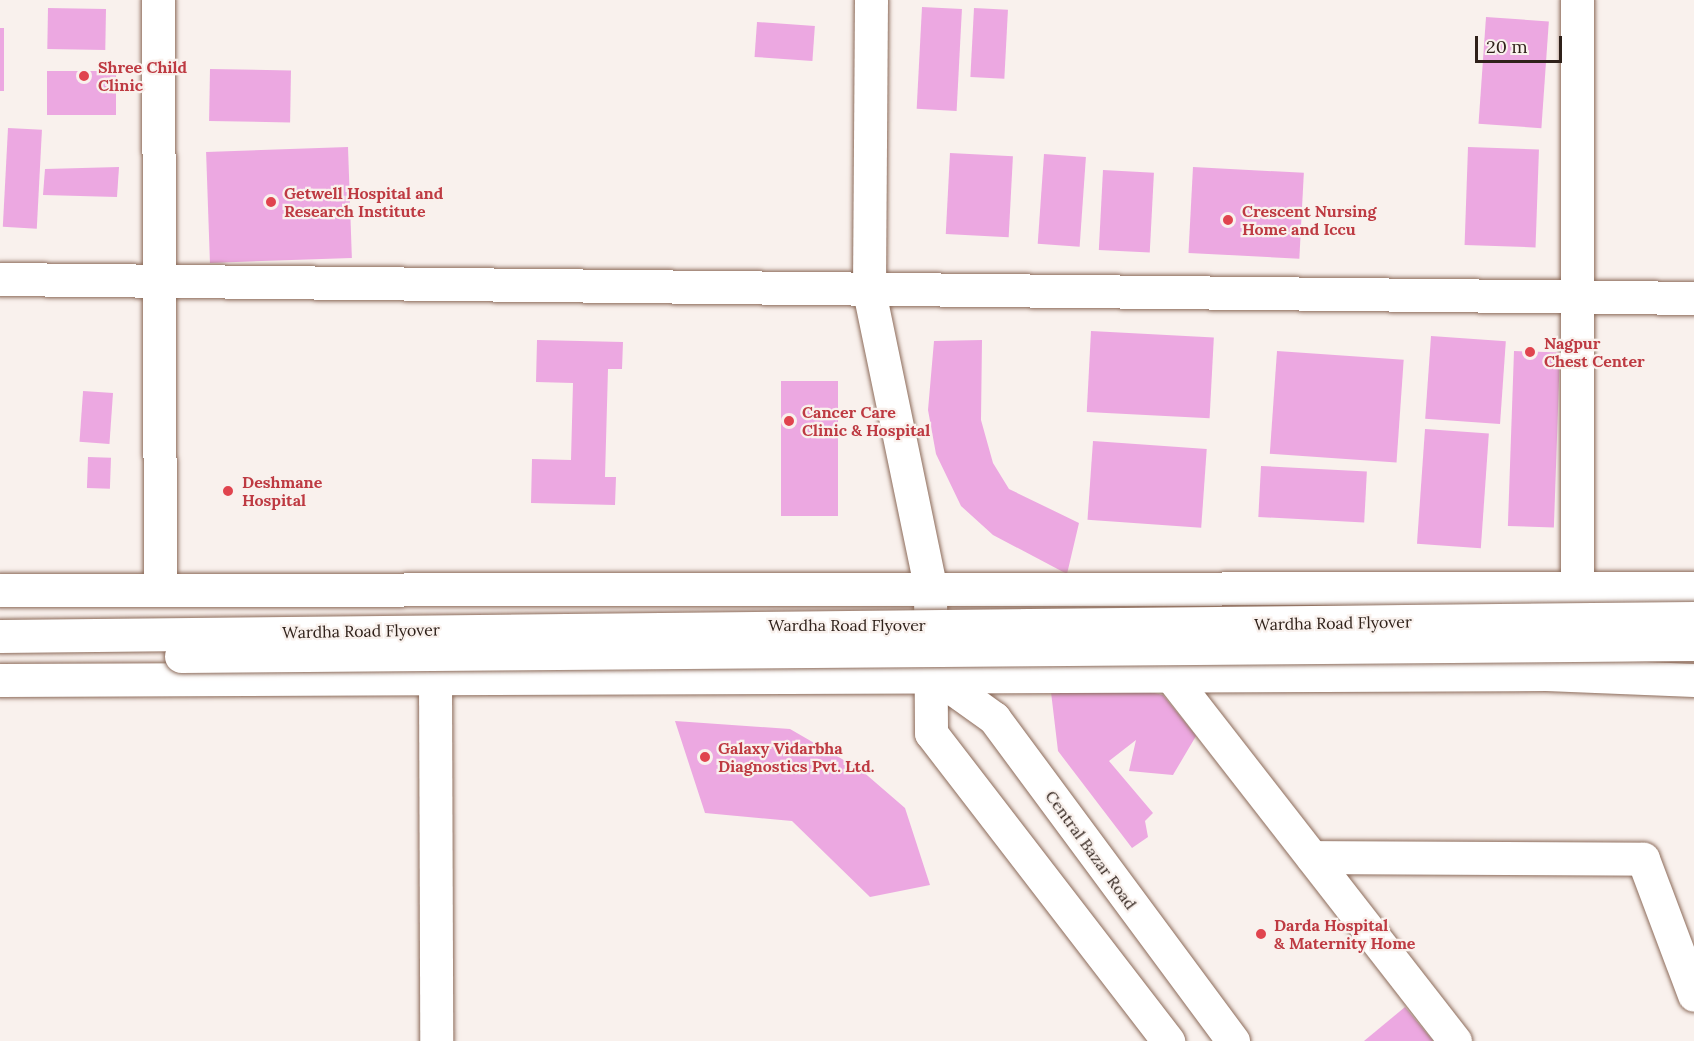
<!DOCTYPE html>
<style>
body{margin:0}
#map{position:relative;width:1694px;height:1041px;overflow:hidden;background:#f9f1ed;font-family:Lora,serif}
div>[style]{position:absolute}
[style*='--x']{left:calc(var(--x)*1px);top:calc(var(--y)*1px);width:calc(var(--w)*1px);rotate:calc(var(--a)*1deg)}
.building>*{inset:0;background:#eca8e1;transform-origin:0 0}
.roads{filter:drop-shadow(0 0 2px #8c6b5a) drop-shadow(0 0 2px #8c6b5a)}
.minor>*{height:33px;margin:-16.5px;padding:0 16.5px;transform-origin:16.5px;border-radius:16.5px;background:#fff}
.tertiary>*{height:33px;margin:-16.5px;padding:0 16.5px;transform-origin:16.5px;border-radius:16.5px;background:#fff}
.secondary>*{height:33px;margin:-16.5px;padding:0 16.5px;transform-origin:16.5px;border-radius:16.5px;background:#fff}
.primary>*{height:33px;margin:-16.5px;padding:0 16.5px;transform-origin:16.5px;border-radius:16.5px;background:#fff}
.bridges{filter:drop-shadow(0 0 2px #8c6b5a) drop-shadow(0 0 2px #8c6b5a)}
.trunk-bridge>*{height:33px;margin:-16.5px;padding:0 16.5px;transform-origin:16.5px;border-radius:16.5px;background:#fff}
.dots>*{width:16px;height:16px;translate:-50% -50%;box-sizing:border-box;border:3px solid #f9f1ed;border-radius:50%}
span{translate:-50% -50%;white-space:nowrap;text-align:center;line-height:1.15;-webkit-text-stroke:4.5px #f9f1ed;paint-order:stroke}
.health-label{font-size:16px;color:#be3a42;font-weight:700}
.left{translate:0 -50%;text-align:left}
.street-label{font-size:16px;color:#2f211a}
.scale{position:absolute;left:1475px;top:36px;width:87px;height:27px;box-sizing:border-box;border:3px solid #2f211a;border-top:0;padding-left:8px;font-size:18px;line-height:21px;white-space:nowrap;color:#2f211a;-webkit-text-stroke:4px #f9f1ed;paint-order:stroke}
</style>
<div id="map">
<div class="building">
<div style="left:922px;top:7px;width:40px;height:102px;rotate:3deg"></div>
<div style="left:48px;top:8px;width:58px;height:41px;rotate:1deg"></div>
<div style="left:974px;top:8px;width:34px;height:69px;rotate:3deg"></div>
<div style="left:1486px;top:17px;width:63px;height:107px;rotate:4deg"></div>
<div style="left:757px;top:22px;width:58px;height:35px;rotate:4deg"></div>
<div style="left:0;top:28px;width:4px;height:63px"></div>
<div style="left:210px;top:69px;width:81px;height:52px;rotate:1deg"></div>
<div style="left:47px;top:71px;width:69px;height:44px"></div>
<div style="left:8px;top:128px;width:34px;height:99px;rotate:3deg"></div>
<div style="left:348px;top:147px;width:111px;height:142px;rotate:88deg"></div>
<div style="left:1468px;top:147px;width:71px;height:98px;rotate:2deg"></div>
<div style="left:950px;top:153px;width:63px;height:81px;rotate:3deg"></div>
<div style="left:1044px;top:154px;width:42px;height:90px;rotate:4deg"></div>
<div style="clip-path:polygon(119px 167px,117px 197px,43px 195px,45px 169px)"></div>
<div style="left:1193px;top:167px;width:111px;height:86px;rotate:3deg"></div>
<div style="left:1103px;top:170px;width:51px;height:80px;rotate:3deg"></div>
<div style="left:1091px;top:331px;width:123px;height:81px;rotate:3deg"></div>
<div style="left:1431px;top:336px;width:75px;height:83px;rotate:4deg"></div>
<div style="clip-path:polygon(537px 340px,623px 342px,622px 369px,608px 369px,605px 477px,616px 477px,615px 505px,531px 503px,532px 459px,571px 460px,573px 383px,536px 382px)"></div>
<div style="clip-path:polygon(982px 340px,981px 420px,993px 463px,1009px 489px,1079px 523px,1067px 574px,993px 535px,961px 506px,936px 454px,928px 410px,934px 341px)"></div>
<div style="left:1277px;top:351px;width:127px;height:103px;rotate:4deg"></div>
<div style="left:1514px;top:351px;width:46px;height:175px;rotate:2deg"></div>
<div style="left:781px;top:381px;width:57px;height:135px"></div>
<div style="left:113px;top:393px;width:51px;height:30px;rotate:94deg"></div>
<div style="left:1425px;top:429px;width:64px;height:115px;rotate:4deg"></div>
<div style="left:1093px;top:441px;width:114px;height:79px;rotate:4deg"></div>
<div style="left:88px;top:457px;width:23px;height:31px;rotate:2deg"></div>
<div style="left:1261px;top:466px;width:106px;height:51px;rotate:3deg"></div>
<div style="clip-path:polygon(1107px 682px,1163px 695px,1196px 736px,1173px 775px,1129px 771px,1136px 740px,1109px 761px,1153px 813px,1145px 821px,1148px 837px,1132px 848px,1058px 751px,1051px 692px)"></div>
<div style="clip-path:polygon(675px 721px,790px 729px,861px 770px,905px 808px,930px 885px,870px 897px,792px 821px,705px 813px)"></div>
<div style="clip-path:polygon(1405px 1007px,1433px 1041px,1364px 1041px)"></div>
</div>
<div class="roads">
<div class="minor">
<div style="--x:158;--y:0;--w:588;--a:89.81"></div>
<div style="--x:1577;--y:0;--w:589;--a:90"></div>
<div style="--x:0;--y:279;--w:1694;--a:0.64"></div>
<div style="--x:1170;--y:675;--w:464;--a:52.1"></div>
<div style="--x:435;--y:678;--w:363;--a:89.8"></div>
<div style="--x:1312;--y:857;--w:331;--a:0.3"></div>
<div style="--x:1643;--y:859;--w:145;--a:69.4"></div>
</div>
<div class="tertiary">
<div style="--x:871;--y:0;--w:291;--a:90.4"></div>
<div style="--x:869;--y:291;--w:300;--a:78.3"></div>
</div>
<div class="secondary">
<div style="--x:930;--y:585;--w:148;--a:89.6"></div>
<div style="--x:931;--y:733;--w:389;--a:52.4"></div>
<div style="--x:934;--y:675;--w:74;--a:35.6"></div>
<div style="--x:994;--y:718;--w:402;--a:53.5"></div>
</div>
<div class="primary">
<div style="--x:0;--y:590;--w:1694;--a:-0.07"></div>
<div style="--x:0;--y:680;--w:1546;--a:-0.22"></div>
<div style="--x:1546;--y:674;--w:148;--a:2.3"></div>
</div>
</div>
<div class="bridges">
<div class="trunk-bridge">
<div style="--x:0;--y:636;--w:1694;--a:-0.61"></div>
<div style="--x:181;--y:656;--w:1513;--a:-0.45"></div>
</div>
</div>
<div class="dots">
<div style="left:84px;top:76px;background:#e0444e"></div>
<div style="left:271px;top:202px;background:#e0444e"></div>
<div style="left:1228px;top:220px;background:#e0444e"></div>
<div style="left:1530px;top:352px;background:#e0444e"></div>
<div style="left:789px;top:421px;background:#e0444e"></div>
<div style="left:228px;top:491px;background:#e0444e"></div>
<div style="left:705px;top:757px;background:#e0444e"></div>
<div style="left:1261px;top:934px;background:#e0444e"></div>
</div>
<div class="health-label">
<span class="left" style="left:98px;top:76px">Shree Child<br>Clinic</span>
<span class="left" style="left:284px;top:202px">Getwell Hospital and<br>Research Institute</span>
<span class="left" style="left:1242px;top:220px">Crescent Nursing<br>Home and Iccu</span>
<span class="left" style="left:1544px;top:352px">Nagpur<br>Chest Center</span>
<span class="left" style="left:802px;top:421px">Cancer Care<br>Clinic &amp; Hospital</span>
<span class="left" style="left:242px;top:491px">Deshmane<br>Hospital</span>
<span class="left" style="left:718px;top:757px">Galaxy Vidarbha<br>Diagnostics Pvt. Ltd.</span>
<span class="left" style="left:1274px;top:934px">Darda Hospital<br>&amp; Maternity Home</span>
</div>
<div class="street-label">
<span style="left:1333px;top:623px;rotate:-1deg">Wardha Road Flyover</span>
<span style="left:847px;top:625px">Wardha Road Flyover</span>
<span style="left:361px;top:631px;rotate:-1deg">Wardha Road Flyover</span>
<span style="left:1091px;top:850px;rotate:54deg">Central Bazar Road</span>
</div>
<div class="scale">20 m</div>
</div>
